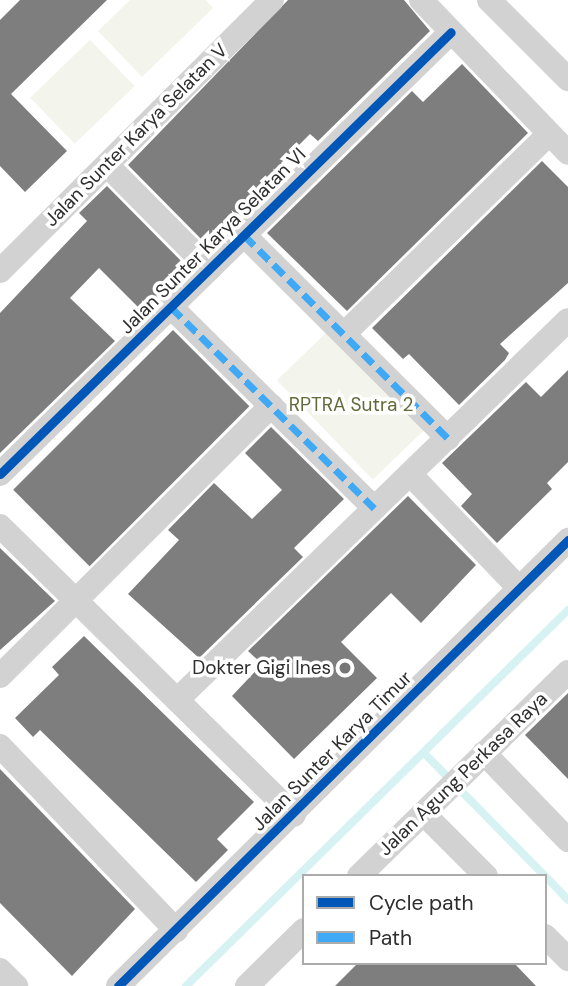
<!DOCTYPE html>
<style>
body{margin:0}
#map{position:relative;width:568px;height:986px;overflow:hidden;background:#fff;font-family:"DM Sans",sans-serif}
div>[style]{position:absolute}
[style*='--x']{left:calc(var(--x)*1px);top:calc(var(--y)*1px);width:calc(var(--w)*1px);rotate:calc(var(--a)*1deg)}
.green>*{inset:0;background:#f3f4eb;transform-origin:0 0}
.stream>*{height:8px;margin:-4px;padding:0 4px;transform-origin:4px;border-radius:4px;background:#d6f2f2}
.building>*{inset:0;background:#7e7e7e;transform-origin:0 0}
.street>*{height:24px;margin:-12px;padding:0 12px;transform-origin:12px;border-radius:12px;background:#d2d2d2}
.quiet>*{height:7px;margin-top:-3.5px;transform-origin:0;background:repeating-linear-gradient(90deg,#3fa9f5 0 14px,transparent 0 21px)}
.cycleway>*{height:9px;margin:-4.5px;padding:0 4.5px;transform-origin:4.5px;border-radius:4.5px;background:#0057b8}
.dots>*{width:19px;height:19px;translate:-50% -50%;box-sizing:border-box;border:4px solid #fff;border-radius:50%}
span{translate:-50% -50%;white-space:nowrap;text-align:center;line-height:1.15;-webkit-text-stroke:7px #fff;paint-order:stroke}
.street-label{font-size:19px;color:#2d2d2d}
.park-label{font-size:19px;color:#636a39}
.poi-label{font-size:19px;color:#2d2d2d}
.right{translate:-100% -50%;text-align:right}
.legend{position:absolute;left:302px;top:874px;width:245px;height:91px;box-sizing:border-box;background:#fff;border:2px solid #ababab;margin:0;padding:9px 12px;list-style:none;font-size:21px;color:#2d2d2d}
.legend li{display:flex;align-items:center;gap:14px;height:35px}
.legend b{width:35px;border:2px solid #ababab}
</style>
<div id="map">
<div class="green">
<div style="clip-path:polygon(130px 0,206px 0,213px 8px,142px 77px,98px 31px)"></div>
<div style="left:90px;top:40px;width:64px;height:83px;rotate:46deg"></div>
<div style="left:328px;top:331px;width:138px;height:71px;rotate:46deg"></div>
</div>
<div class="stream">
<div style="--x:424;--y:753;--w:173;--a:45.5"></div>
<div style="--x:545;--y:876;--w:33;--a:46"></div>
<div style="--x:186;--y:986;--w:536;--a:-44.55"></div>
</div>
<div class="building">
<div style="clip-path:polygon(20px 0,107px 0,11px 94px,67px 151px,25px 192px,0 166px,0 20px)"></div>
<div style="clip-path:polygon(288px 0,404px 0,430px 31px,318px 141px,310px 134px,281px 163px,289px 170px,208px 246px,128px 165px)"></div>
<div style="clip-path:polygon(462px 64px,528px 133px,347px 311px,267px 233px,412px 91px,423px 102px)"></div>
<div style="clip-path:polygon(542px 161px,568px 187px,568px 283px,500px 344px,509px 353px,505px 360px,459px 405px,409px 354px,403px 359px,372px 328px)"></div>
<div style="clip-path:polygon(107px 186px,188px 268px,143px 312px,99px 268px,70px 298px,115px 341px,0 453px,0 313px,87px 221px,79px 213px)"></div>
<div style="left:173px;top:330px;width:108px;height:226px;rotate:45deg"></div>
<div style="clip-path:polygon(568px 370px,568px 462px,547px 483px,552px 489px,497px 543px,461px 506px,472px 494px,442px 463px,526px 382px,541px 397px)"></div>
<div style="clip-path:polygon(271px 427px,344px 499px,294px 548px,303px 557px,199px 658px,128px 594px,179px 540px,168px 530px,214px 483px,252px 519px,282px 490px,245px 453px)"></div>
<div style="clip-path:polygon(408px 496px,476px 565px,421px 623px,391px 593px,341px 642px,377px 678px,294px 759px,232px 696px,262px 664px,248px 651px)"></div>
<div style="clip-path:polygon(0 548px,55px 601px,0 650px)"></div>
<div style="clip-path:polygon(84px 636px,254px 802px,217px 839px,228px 850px,196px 882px,40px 730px,33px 737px,15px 718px,59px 675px,52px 667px)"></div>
<div style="clip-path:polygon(568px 693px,568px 779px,525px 735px)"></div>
<div style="clip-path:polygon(0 769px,135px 909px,72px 976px,0 903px)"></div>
<div style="clip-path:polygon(358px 963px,514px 963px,536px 986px,335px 986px)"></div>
</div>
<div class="street">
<div style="--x:421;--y:0;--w:212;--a:46.1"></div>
<div style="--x:489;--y:0;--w:112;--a:45"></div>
<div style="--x:107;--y:165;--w:146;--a:45.3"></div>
<div style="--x:244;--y:235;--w:288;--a:44.9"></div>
<div style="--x:0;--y:271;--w:384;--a:-44.9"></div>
<div style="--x:171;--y:307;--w:286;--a:44.7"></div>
<div style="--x:344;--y:334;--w:286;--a:-44.3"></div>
<div style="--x:0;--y:474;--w:631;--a:-44.42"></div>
<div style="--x:410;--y:474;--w:158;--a:46.3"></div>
<div style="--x:0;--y:526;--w:412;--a:44.5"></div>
<div style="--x:0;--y:676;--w:383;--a:-44.9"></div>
<div style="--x:177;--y:700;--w:545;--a:-44.18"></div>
<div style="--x:0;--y:746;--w:255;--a:46.3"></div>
<div style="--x:484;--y:753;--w:121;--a:46"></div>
<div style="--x:423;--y:813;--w:89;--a:45"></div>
<div style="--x:359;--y:876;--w:292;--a:-44.3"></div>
<div style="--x:545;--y:936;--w:33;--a:45"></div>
<div style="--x:0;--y:970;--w:23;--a:45"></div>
<div style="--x:118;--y:986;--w:634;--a:-44.74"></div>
<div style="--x:247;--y:986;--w:80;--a:-44.5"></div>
</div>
<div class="quiet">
<div style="--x:244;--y:235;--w:288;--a:44.9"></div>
<div style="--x:171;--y:307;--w:286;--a:44.7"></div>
</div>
<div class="cycleway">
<div style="--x:0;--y:474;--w:631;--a:-44.42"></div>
<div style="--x:118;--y:986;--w:634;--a:-44.74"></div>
</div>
<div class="dots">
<div style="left:345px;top:668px;background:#767676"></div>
</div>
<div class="street-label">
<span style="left:136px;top:135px;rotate:-45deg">Jalan Sunter Karya Selatan V</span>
<span style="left:213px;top:241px;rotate:-45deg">Jalan Sunter Karya Selatan VI</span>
<span style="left:332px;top:751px;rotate:-45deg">Jalan Sunter Karya Timur</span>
<span style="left:463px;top:774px;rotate:-44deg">Jalan Agung Perkasa Raya</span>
</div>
<div class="park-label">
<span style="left:351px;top:405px">RPTRA Sutra 2</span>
</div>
<div class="poi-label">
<span class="right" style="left:331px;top:668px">Dokter Gigi Ines</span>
</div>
<ul class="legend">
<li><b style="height:9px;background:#0057b8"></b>Cycle path</li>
<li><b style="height:9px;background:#3fa9f5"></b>Path</li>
</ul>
</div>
